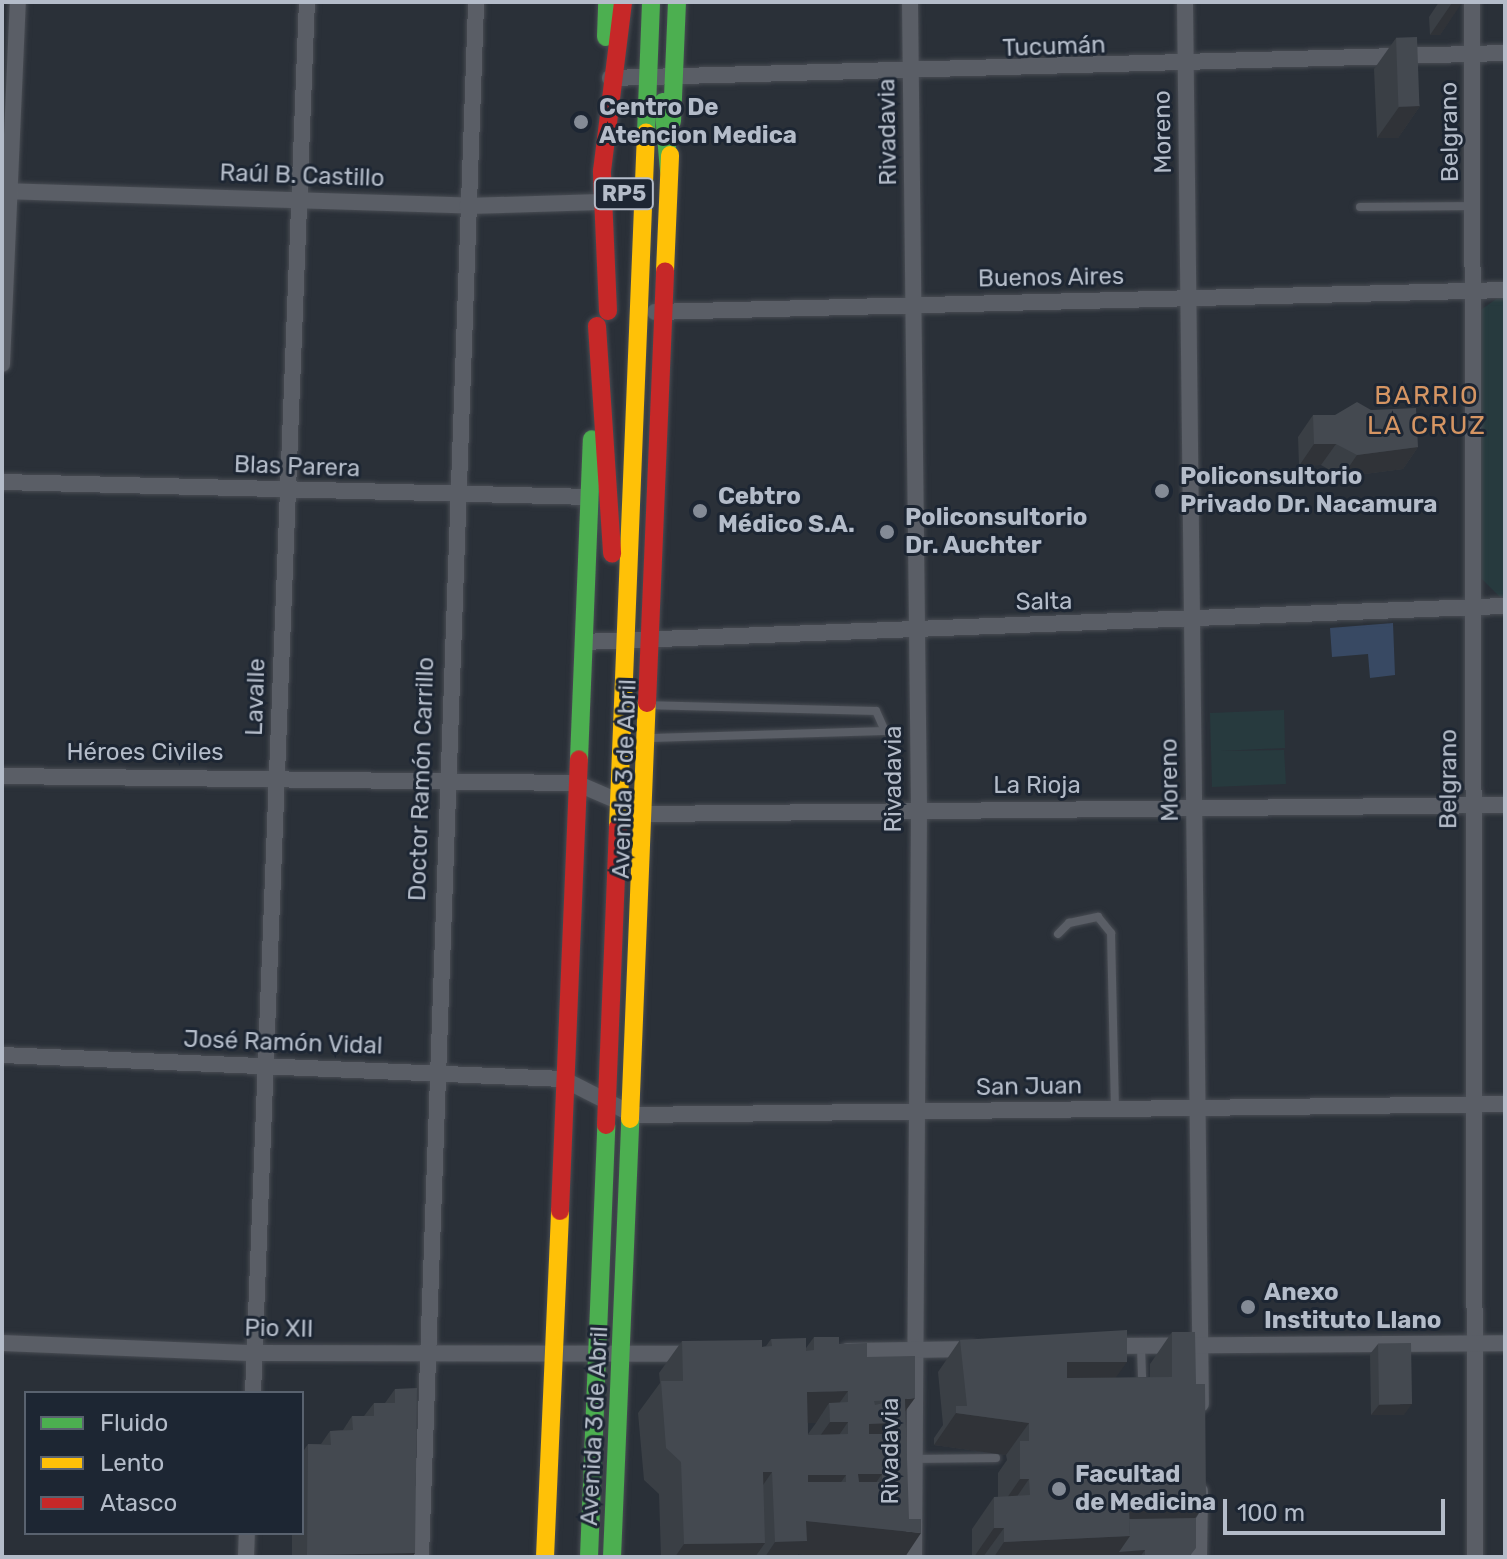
<!DOCTYPE html>
<meta charset="utf-8">
<style>
body{margin:0}
#map{position:relative;width:1507px;height:1559px;overflow:hidden;background:#2a3038;font-family:Rubik,sans-serif}
div>[style]{position:absolute}
[style*='--x']{left:calc(var(--x)*1px);top:calc(var(--y)*1px);width:calc(var(--w)*1px);rotate:calc(var(--a)*1deg)}
.green>*{inset:0;background:#273a3e}
.water>*{inset:0;background:#384963}
.roads{filter:drop-shadow(0 0 2px #484c53) drop-shadow(0 0 2px #484c53)}
.lane>*{height:8px;margin:-4px;padding:0 4px;transform-origin:4px;border-radius:4px;background:#5a5e66}
.street>*{height:16px;margin:-8px;padding:0 8px;transform-origin:8px;border-radius:8px;background:#5a5e66}
.fast>*{height:18px;margin:-9px;padding:0 9px;transform-origin:9px;border-radius:9px;background:#4caf50}
.slow>*{height:18px;margin:-9px;padding:0 9px;transform-origin:9px;border-radius:9px;background:#ffc107}
.jam>*{height:18px;margin:-9px;padding:0 9px;transform-origin:9px;border-radius:9px;background:#c62828}
.wall>*{inset:0;background:#3a3f45}
.shaded-wall>*{inset:0;background:#303338}
.building>*{inset:0;background:#444950;transform-origin:0 0}
.dots>*{width:22px;height:22px;translate:-50% -50%;box-sizing:border-box;border:4px solid #1d2633;border-radius:50%}
span{translate:-50% -50%;white-space:nowrap;text-align:center;line-height:1.15;-webkit-text-stroke:6px #1d2633;paint-order:stroke}
.shield-label span{padding:2px 6px;background:#1d2633;border:2px solid;border-radius:6px;-webkit-text-stroke-width:0}
.shield-label{font-size:22px;color:#b4bcc9;font-weight:700}
.street-label{font-size:24px;color:#b4bcc9}
.poi-label{font-size:24px;color:#b4bcc9;font-weight:700}
.left{translate:0 -50%;text-align:left}
.neighbourhood-label{font-size:26px;color:#d59563;letter-spacing:2px}
.frame{position:absolute;inset:0;border:4px solid #b4bcc9;pointer-events:none}
.legend{position:absolute;left:24px;top:1391px;width:280px;height:144px;box-sizing:border-box;background:#1d2633;border:2px solid #59626f;margin:0;padding:10px 14px;list-style:none;font-size:24px;color:#b4bcc9}
.legend li{display:flex;align-items:center;gap:16px;height:40px}
.legend b{width:40px;border:2px solid #59626f}
.scale{position:absolute;left:1223px;top:1499px;width:222px;height:36px;box-sizing:border-box;border:4px solid #b4bcc9;border-top:0;padding-left:10px;font-size:24px;line-height:28px;white-space:nowrap;color:#b4bcc9;-webkit-text-stroke:6px #1d2633;paint-order:stroke}
</style>
<div id="map">
<div class="green">
<div style="clip-path:polygon(1505px 293px,1505px 597px,1500px 597px,1479px 576px,1479px 311px)"></div>
<div style="clip-path:polygon(1284px 710px,1285px 748px,1220px 751px,1284px 750px,1286px 784px,1212px 787px,1210px 713px)"></div>
</div>
<div class="water">
<div style="clip-path:polygon(1393px 623px,1395px 675px,1370px 678px,1368px 654px,1332px 657px,1330px 628px)"></div>
</div>
<div class="roads">
<div class="lane">
<div style="--x:1360;--y:207;--w:115;--a:-0.5"></div>
<div style="--x:651;--y:738;--w:234;--a:-1.7"></div>
<div style="--x:885;--y:731;--w:22;--a:-114"></div>
<div style="--x:876;--y:711;--w:224;--a:-178.5"></div>
<div style="--x:1058;--y:934;--w:16;--a:-45"></div>
<div style="--x:1069;--y:923;--w:30;--a:-12"></div>
<div style="--x:1098;--y:917;--w:21;--a:51"></div>
<div style="--x:1111;--y:933;--w:176;--a:88.7"></div>
<div style="--x:1141;--y:1347;--w:38;--a:88"></div>
<div style="--x:915;--y:1459;--w:81;--a:-0.7"></div>
</div>
<div class="street">
<div style="--x:910;--y:2;--w:809;--a:89.36"></div>
<div style="--x:919;--y:811;--w:746;--a:90.38"></div>
<div style="--x:1185;--y:2;--w:1402;--a:89.35"></div>
<div style="--x:1472;--y:2;--w:1555;--a:89.89"></div>
<div style="--x:610;--y:78;--w:895;--a:-1.6"></div>
<div style="--x:2;--y:191;--w:465;--a:1.8"></div>
<div style="--x:467;--y:206;--w:134;--a:-1.7"></div>
<div style="--x:655;--y:312;--w:850;--a:-1.48"></div>
<div style="--x:2;--y:364;--w:362;--a:-87.5"></div>
<div style="--x:2;--y:482;--w:588;--a:1.46"></div>
<div style="--x:583;--y:642;--w:923;--a:-2.24"></div>
<div style="--x:2;--y:776;--w:574;--a:0.7"></div>
<div style="--x:576;--y:783;--w:78;--a:23.3"></div>
<div style="--x:648;--y:814;--w:857;--a:-0.6"></div>
<div style="--x:2;--y:1055;--w:562;--a:2.45"></div>
<div style="--x:563;--y:1079;--w:80;--a:26.9"></div>
<div style="--x:634;--y:1115;--w:871;--a:-0.72"></div>
<div style="--x:2;--y:1343;--w:253;--a:2.3"></div>
<div style="--x:255;--y:1353;--w:437;--a:0.1"></div>
<div style="--x:1107;--y:1346;--w:398;--a:-0.4"></div>
<div style="--x:847;--y:1351;--w:125;--a:-0.9"></div>
<div style="--x:253;--y:1393;--w:1392;--a:-87.78"></div>
<div style="--x:246;--y:1557;--w:24;--a:-88"></div>
<div style="--x:421;--y:1557;--w:1556;--a:-87.97"></div>
<div style="--x:1199;--y:1557;--w:66;--a:-89.1"></div>
</div>
<div class="fast">
<div style="--x:606;--y:37;--w:35;--a:-88"></div>
<div style="--x:663;--y:102;--w:69;--a:85"></div>
<div style="--x:672;--y:121;--w:119;--a:-87.6"></div>
<div style="--x:646;--y:133;--w:131;--a:-87.8"></div>
<div style="--x:579;--y:759;--w:320;--a:-87.7"></div>
<div style="--x:589;--y:1557;--w:432;--a:-87.7"></div>
<div style="--x:612;--y:1557;--w:438;--a:-87.6"></div>
</div>
<div class="slow">
<div style="--x:665;--y:271;--w:116;--a:-87.5"></div>
<div style="--x:618;--y:827;--w:695;--a:-87.69"></div>
<div style="--x:630;--y:1119;--w:416;--a:-87.7"></div>
<div style="--x:545;--y:1557;--w:346;--a:-87.5"></div>
</div>
<div class="jam">
<div style="--x:608;--y:311;--w:140;--a:-92.5"></div>
<div style="--x:602;--y:171;--w:170;--a:-82.9"></div>
<div style="--x:597;--y:326;--w:228;--a:86.2"></div>
<div style="--x:647;--y:703;--w:432;--a:-87.6"></div>
<div style="--x:606;--y:1125;--w:298;--a:-87.7"></div>
<div style="--x:560;--y:1211;--w:452;--a:-87.6"></div>
</div>
</div>
<div class="wall">
<div style="clip-path:polygon(1439px 2px,1462px 2px,1440px 35px,1430px 35px,1429px 17px)"></div>
<div style="clip-path:polygon(1396px 38px,1420px 106px,1398px 138px,1377px 138px,1374px 69px)"></div>
<div style="clip-path:polygon(1313px 415px,1418px 447px,1403px 469px,1342px 477px,1321px 465px,1299px 466px,1298px 437px)"></div>
<div style="clip-path:polygon(1172px 1332px,1196px 1384px,1206px 1502px,1196px 1518px,1190px 1557px,972px 1557px,972px 1529px,994px 1497px,998px 1497px,998px 1473px,1007px 1460px,1006px 1455px,934px 1445px,934px 1438px,943px 1425px,938px 1372px,960px 1340px,1116px 1378px,1150px 1377px,1150px 1364px)"></div>
<div style="clip-path:polygon(evenodd,814px 1337px,839px 1344px,867px 1357px,906px 1411px,905px 1557px,825px 1557px,798px 1554px,796px 1557px,661px 1557px,659px 1494px,644px 1480px,638px 1413px,660px 1383px,659px 1373px,682px 1341px,762px 1347px,766px 1346px,771px 1339px,806px 1348px,814px 1337px,808px 1423px,816px 1423px,808px 1434px,808px 1423px)"></div>
<div style="clip-path:polygon(1378px 1344px,1404px 1415px,1371px 1415px,1370px 1354px)"></div>
<div style="clip-path:polygon(395px 1389px,415px 1553px,412px 1557px,292px 1557px,292px 1533px,302px 1533px,302px 1453px,308px 1444px,321px 1444px,330px 1431px,343px 1430px,352px 1416px,364px 1416px,374px 1403px,385px 1403px)"></div>
</div>
<div class="shaded-wall">
<div style="clip-path:polygon(1452px 3px,1462px 3px,1440px 35px,1430px 35px)"></div>
<div style="clip-path:polygon(1420px 106px,1398px 138px,1377px 138px,1399px 107px)"></div>
<div style="clip-path:polygon(1314px 444px,1336px 444px,1321px 465px,1299px 466px)"></div>
<div style="clip-path:polygon(1418px 447px,1403px 469px,1342px 477px,1357px 455px)"></div>
<div style="clip-path:polygon(1067px 1362px,1127px 1362px,1104px 1394px,1044px 1394px)"></div>
<div style="clip-path:polygon(848px 1391px,830px 1416px,829px 1403px,816px 1423px,785px 1423px,807px 1392px)"></div>
<div style="clip-path:polygon(915px 1398px,873px 1455px,846px 1456px,869px 1424px,905px 1399px)"></div>
<div style="clip-path:polygon(1412px 1404px,1404px 1415px,1371px 1415px,1379px 1405px)"></div>
<div style="clip-path:polygon(956px 1413px,1029px 1423px,1006px 1455px,934px 1445px)"></div>
<div style="clip-path:polygon(830px 1422px,848px 1422px,826px 1454px,807px 1454px)"></div>
<div style="clip-path:polygon(763px 1472px,772px 1472px,750px 1504px)"></div>
<div style="clip-path:polygon(858px 1474px,882px 1474px,860px 1506px)"></div>
<div style="clip-path:polygon(808px 1475px,846px 1475px,824px 1507px,785px 1507px)"></div>
<div style="clip-path:polygon(1020px 1479px,1029px 1479px,1007px 1511px,998px 1511px)"></div>
<div style="clip-path:polygon(1206px 1502px,1184px 1534px,1119px 1536px,1129px 1504px)"></div>
<div style="clip-path:polygon(806px 1521px,921px 1533px,905px 1557px,825px 1557px,798px 1554px,796px 1557px,765px 1557px,775px 1542px)"></div>
<div style="clip-path:polygon(994px 1528px,1004px 1528px,983px 1557px,974px 1557px)"></div>
<div style="clip-path:polygon(1130px 1536px,1145px 1550px,1140px 1557px,994px 1557px,1004px 1542px)"></div>
<div style="clip-path:polygon(765px 1543px,755px 1557px,675px 1557px,684px 1544px)"></div>
<div style="clip-path:polygon(415px 1553px,412px 1557px,306px 1557px,307px 1555px)"></div>
</div>
<div class="building">
<div style="left:1417px;top:37px;width:69px;height:21px;rotate:88deg"></div>
<div style="clip-path:polygon(1357px 402px,1371px 410px,1416px 408px,1418px 447px,1357px 455px,1336px 444px,1314px 444px,1313px 415px,1335px 415px)"></div>
<div style="clip-path:polygon(1127px 1330px,1127px 1362px,1067px 1362px,1067px 1378px,1172px 1377px,1172px 1332px,1195px 1332px,1196px 1384px,1205px 1384px,1206px 1502px,1129px 1504px,1130px 1536px,1004px 1542px,1004px 1528px,994px 1528px,994px 1497px,1030px 1495px,1029px 1479px,1020px 1479px,1020px 1441px,1029px 1441px,1029px 1423px,956px 1413px,956px 1406px,967px 1406px,960px 1340px)"></div>
<div style="clip-path:polygon(evenodd,814px 1337px,839px 1337px,839px 1344px,867px 1343px,867px 1357px,915px 1356px,915px 1398px,905px 1399px,909px 1519px,921px 1519px,921px 1533px,806px 1521px,807px 1541px,775px 1542px,772px 1472px,763px 1472px,765px 1543px,684px 1544px,681px 1462px,666px 1448px,661px 1381px,683px 1381px,682px 1341px,762px 1340px,762px 1347px,772px 1346px,771px 1339px,806px 1338px,806px 1351px,814px 1350px,814px 1337px,848px 1391px,848px 1402px,829px 1403px,830px 1422px,848px 1422px,848px 1434px,808px 1435px,807px 1392px,848px 1391px,814px 1337px,896px 1400px,875px 1405px,874px 1401px,896px 1400px,814px 1337px,895px 1423px,896px 1434px,869px 1434px,869px 1424px,895px 1423px,814px 1337px,858px 1474px,882px 1474px,882px 1482px,859px 1482px,858px 1474px,814px 1337px,808px 1475px,846px 1475px,846px 1482px,808px 1482px,808px 1475px)"></div>
<div style="left:1411px;top:1343px;width:61px;height:33px;rotate:89deg"></div>
<div style="clip-path:polygon(417px 1388px,415px 1553px,307px 1555px,308px 1444px,331px 1445px,330px 1431px,353px 1430px,352px 1416px,374px 1416px,374px 1403px,395px 1403px,395px 1389px)"></div>
<div style="clip-path:polygon(1196px 1518px,1196px 1548px,1189px 1557px,1145px 1557px,1145px 1550px,1119px 1552px,1130px 1536px,1129px 1519px)"></div>
</div>
<div class="dots">
<div style="left:581px;top:122px;background:#848b96"></div>
<div style="left:1162px;top:491px;background:#848b96"></div>
<div style="left:700px;top:511px;background:#848b96"></div>
<div style="left:887px;top:532px;background:#848b96"></div>
<div style="left:1248px;top:1307px;background:#848b96"></div>
<div style="left:1059px;top:1489px;background:#848b96"></div>
</div>
<div class="shield-label">
<span style="left:624px;top:194px">RP5</span>
</div>
<div class="street-label">
<span style="left:1054px;top:47px;rotate:-2deg">Tucumán</span>
<span style="left:888px;top:132px;rotate:-91deg">Rivadavia</span>
<span style="left:1163px;top:132px;rotate:-91deg">Moreno</span>
<span style="left:1450px;top:132px;rotate:-91deg">Belgrano</span>
<span style="left:302px;top:176px;rotate:2deg">Raúl B. Castillo</span>
<span style="left:1051px;top:278px;rotate:-1deg">Buenos Aires</span>
<span style="left:297px;top:467px;rotate:2deg">Blas Parera</span>
<span style="left:1044px;top:602px;rotate:-1deg">Salta</span>
<span style="left:256px;top:697px;rotate:-88deg">Lavalle</span>
<span style="left:145px;top:753px">Héroes Civiles</span>
<span style="left:422px;top:779px;rotate:-88deg">Doctor Ramón Carrillo</span>
<span style="left:625px;top:779px;rotate:-88deg">Avenida 3 de Abril</span>
<span style="left:894px;top:779px;rotate:-90deg">Rivadavia</span>
<span style="left:1449px;top:779px;rotate:-90deg">Belgrano</span>
<span style="left:1170px;top:780px;rotate:-91deg">Moreno</span>
<span style="left:1037px;top:786px">La Rioja</span>
<span style="left:283px;top:1043px;rotate:2deg">José Ramón Vidal</span>
<span style="left:1029px;top:1087px;rotate:-1deg">San Juan</span>
<span style="left:279px;top:1329px;rotate:1deg">Pio XII</span>
<span style="left:595px;top:1426px;rotate:-87deg">Avenida 3 de Abril</span>
<span style="left:891px;top:1451px;rotate:-90deg">Rivadavia</span>
</div>
<div class="poi-label">
<span class="left" style="left:599px;top:122px">Centro De<br>Atencion Medica</span>
<span class="left" style="left:1180px;top:491px">Policonsultorio<br>Privado Dr. Nacamura</span>
<span class="left" style="left:718px;top:511px">Cebtro<br>Médico S.A.</span>
<span class="left" style="left:905px;top:532px">Policonsultorio<br>Dr. Auchter</span>
<span class="left" style="left:1264px;top:1307px">Anexo<br>Instituto Llano</span>
<span class="left" style="left:1075px;top:1489px">Facultad<br>de Medicina</span>
</div>
<div class="neighbourhood-label">
<span style="left:1427px;top:411px">BARRIO<br>LA CRUZ</span>
</div>
<div class="frame"></div>
<ul class="legend">
<li><b style="height:10px;background:#4caf50"></b>Fluido</li>
<li><b style="height:10px;background:#ffc107"></b>Lento</li>
<li><b style="height:10px;background:#c62828"></b>Atasco</li>
</ul>
<div class="scale">100 m</div>
</div>
